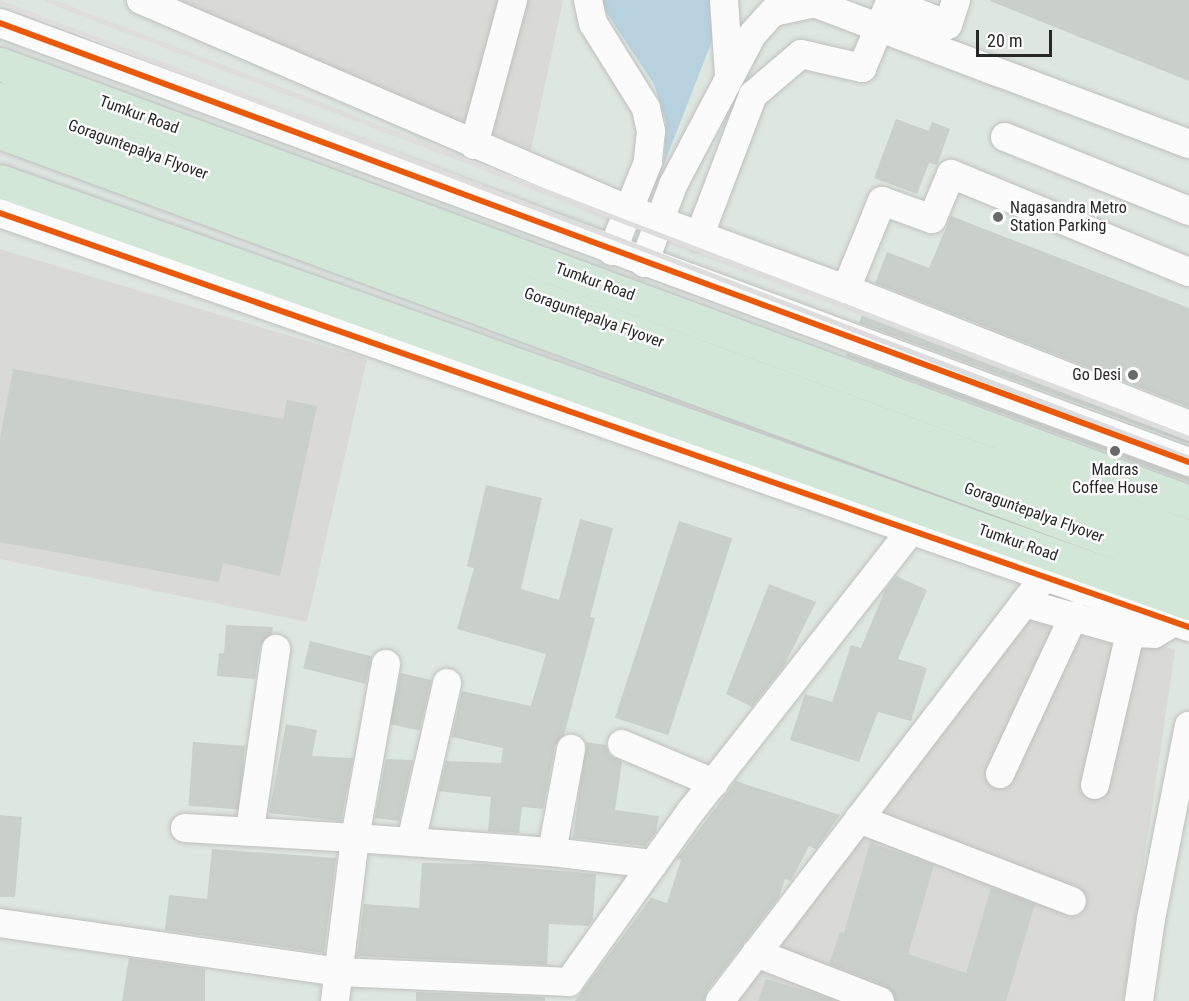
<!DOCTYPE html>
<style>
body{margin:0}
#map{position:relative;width:1189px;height:1001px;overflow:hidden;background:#dee6e1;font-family:"Roboto Condensed",sans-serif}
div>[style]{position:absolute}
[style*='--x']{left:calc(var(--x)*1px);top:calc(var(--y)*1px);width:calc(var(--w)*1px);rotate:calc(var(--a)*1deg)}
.industrial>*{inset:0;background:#d9d9d7}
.green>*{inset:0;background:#b8d1df}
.building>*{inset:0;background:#c9cfcb;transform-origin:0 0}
.roads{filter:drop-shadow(0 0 2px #bfc0bf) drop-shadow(0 0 2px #bfc0bf)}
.minor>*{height:28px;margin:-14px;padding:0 14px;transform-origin:14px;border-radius:14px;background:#fafbfa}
.highway>*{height:33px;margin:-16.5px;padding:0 16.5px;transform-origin:16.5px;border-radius:16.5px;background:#d3e7d8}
.rail>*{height:4.5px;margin:-2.25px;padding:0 2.25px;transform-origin:2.25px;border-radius:2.25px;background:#ddd}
.cycleway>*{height:6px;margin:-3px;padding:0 3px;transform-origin:3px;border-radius:3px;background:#e8590c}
.dots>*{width:16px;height:16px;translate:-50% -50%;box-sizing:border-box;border:3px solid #fff;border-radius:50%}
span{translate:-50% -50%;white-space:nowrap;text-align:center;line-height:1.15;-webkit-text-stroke:4.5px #fff;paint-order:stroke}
.street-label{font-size:16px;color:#282828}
.poi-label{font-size:16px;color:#282828}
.left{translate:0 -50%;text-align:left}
.right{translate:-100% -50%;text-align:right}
.scale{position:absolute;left:976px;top:30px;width:76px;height:27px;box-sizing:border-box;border:3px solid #282828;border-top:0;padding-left:8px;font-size:18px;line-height:21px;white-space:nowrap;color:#282828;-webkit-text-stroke:4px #fff;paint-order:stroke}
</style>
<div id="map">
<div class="industrial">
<div style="clip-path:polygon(152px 0,563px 0,531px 150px)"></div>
<div style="clip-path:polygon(0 249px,367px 359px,307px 622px,0 559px)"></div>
<div style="clip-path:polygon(1037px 602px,1175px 650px,1124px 1001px,735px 1001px)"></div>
</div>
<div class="green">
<div style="clip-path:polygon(598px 0,710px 0,714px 28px,712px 41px,664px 164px,666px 122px,654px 84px)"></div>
</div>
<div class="building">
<div style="clip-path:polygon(990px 0,1189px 0,1189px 81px,990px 1px)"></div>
<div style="clip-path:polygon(896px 119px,929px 131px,932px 122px,950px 129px,937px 165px,929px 163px,917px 194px,874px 178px)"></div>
<div style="clip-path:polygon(951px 216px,1189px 308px,1189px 407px,875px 283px,887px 252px,929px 268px)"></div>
<div style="clip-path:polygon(863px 313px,1189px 441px,1189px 444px,859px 323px)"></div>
<div style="clip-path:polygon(847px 353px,1189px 478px,1189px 482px,846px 356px)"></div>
<div style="clip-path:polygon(13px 369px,283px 419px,287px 400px,317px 406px,280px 576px,223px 563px,219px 582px,0 542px,0 438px)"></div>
<div style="clip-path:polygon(486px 485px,542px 498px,521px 589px,559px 600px,580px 519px,613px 528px,590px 617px,595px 618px,564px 735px,555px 746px,543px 809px,522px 807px,519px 833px,488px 831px,491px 797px,439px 791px,446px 761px,501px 763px,503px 748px,452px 737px,462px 691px,531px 706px,546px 654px,457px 629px,474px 568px,467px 566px)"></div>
<div style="left:679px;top:521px;width:56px;height:207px;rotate:18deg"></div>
<div style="clip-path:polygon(896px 576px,927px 590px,898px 659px,927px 668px,911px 721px,878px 712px,859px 762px,790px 740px,805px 694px,832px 702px,851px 645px,861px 648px,885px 590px)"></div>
<div style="clip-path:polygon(769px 584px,816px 602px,784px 666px,752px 707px,726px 694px)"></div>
<div style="clip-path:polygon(226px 625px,273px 627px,272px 633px,260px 646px,255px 679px,217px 676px,219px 653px,224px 653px)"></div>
<div style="left:310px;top:641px;width:64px;height:28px;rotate:14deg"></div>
<div style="left:401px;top:673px;width:31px;height:52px;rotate:13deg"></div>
<div style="clip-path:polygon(286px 724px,317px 730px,312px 756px,353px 758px,341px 821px,269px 813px)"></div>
<div style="left:193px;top:742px;width:52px;height:64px;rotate:4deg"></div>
<div style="clip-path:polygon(586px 742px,606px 745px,609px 754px,622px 762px,615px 810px,659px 816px,656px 832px,645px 846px,573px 838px)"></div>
<div style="clip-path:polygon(386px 759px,413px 760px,399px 821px,375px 818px)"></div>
<div style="clip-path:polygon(736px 781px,840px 815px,816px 849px,809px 846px,791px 881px,785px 879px,779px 897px,707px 991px,704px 1001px,575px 1001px,651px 898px,667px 903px,681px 860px,677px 859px)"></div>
<div style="clip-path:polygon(0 815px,22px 817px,15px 897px,0 897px)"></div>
<div style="clip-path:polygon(870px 843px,934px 865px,908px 954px,966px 973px,991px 888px,1035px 904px,1006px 1001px,896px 1001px,886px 986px,829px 964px,840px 932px,844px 933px)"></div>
<div style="clip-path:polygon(212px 849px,336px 858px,324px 953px,165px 930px,169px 895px,207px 899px)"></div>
<div style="clip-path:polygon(422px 863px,484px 864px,596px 874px,593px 919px,589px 926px,549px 924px,547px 965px,357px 956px,364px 904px,419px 908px)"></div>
<div style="clip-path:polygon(129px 958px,205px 969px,205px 1001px,122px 1001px)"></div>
<div style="clip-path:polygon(766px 979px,819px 995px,834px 1001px,758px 1001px)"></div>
<div style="clip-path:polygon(416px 992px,545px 997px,545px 1001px,416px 1001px)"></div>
</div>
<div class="roads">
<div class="minor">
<div style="--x:141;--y:0;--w:529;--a:23.27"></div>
<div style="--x:627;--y:209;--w:233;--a:20.1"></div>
<div style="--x:846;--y:289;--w:369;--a:21.6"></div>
<div style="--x:588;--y:0;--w:24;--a:78"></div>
<div style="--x:593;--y:23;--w:100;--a:58.1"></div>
<div style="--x:646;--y:108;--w:24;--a:78"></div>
<div style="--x:651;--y:131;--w:31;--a:96"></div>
<div style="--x:648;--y:162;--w:96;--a:112"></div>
<div style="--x:724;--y:0;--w:75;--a:86.2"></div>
<div style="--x:806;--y:0;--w:409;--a:20.6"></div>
<div style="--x:0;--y:23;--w:1267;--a:20.27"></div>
<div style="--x:1005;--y:137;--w:198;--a:21.9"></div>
<div style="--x:474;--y:145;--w:150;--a:-74.9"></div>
<div style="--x:0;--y:213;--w:1259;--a:19.2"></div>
<div style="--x:699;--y:237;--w:152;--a:-69.2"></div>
<div style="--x:753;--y:95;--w:63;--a:-40.5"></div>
<div style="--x:801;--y:54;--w:63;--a:12.9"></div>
<div style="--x:862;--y:68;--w:72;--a:-67"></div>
<div style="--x:890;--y:2;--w:62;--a:21.6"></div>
<div style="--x:948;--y:25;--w:26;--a:-72"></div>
<div style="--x:644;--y:263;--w:83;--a:-69.6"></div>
<div style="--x:673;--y:185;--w:170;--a:-62.2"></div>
<div style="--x:752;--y:35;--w:31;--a:-48"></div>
<div style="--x:773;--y:12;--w:43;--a:-12.1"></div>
<div style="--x:846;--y:289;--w:95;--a:-67.8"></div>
<div style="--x:882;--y:201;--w:53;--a:19.8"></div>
<div style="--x:932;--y:219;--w:49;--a:-67.1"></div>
<div style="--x:951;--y:174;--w:257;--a:22.4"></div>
<div style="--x:1024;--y:603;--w:110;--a:15.8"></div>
<div style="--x:1130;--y:633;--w:24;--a:2"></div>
<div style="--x:1154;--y:634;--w:23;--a:-31"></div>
<div style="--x:386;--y:664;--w:177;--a:100.1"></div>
<div style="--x:355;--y:838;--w:197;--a:4.1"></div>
<div style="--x:552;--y:852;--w:102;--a:6.8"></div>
<div style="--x:622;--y:744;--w:100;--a:23"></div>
<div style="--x:1000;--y:774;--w:175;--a:-65"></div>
<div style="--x:1095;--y:785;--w:156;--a:-77"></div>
<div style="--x:859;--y:819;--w:228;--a:21.1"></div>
<div style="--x:185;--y:828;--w:170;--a:3.4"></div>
<div style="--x:355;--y:838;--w:164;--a:97"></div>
<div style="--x:250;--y:830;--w:183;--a:-81.8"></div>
<div style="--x:411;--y:842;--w:163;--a:-77.2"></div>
<div style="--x:552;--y:852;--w:105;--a:-79.5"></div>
<div style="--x:0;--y:923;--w:344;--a:8.2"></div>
<div style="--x:340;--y:972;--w:229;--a:2.5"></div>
<div style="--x:569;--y:982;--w:210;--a:-54.5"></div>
<div style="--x:691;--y:811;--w:358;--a:-51.9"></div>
<div style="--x:756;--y:953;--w:133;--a:21.2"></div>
<div style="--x:720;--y:1001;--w:535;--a:-52.59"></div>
<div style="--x:1139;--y:1001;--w:83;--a:-81.7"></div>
<div style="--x:1151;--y:919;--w:197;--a:-78.9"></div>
</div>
<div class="highway">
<div style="--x:0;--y:64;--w:1267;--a:20.22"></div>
<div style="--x:0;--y:99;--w:1267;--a:20.22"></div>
<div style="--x:0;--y:132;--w:1267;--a:20.18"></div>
<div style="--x:0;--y:181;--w:1262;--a:19.54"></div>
</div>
</div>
<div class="rail">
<div style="--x:48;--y:0;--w:1222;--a:21"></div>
<div style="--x:0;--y:2;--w:1273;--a:20.98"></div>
</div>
<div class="cycleway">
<div style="--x:0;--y:23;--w:1267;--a:20.27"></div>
<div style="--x:0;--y:213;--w:1259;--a:19.2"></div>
</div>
<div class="dots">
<div style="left:998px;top:217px;background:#686a69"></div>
<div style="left:1133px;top:375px;background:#686a69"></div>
<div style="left:1115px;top:451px;background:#686a69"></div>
</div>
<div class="street-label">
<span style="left:139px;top:115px;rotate:20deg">Tumkur Road</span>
<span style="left:138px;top:150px;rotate:20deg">Goraguntepalya Flyover</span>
<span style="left:595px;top:282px;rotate:20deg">Tumkur Road</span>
<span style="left:594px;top:318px;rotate:20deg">Goraguntepalya Flyover</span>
<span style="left:1034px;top:513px;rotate:20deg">Goraguntepalya Flyover</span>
<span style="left:1018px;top:543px;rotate:19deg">Tumkur Road</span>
</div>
<div class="poi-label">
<span class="left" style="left:1010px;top:217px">Nagasandra Metro<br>Station Parking</span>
<span class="right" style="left:1121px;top:375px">Go Desi</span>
<span style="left:1115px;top:479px">Madras<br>Coffee House</span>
</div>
<div class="scale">20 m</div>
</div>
